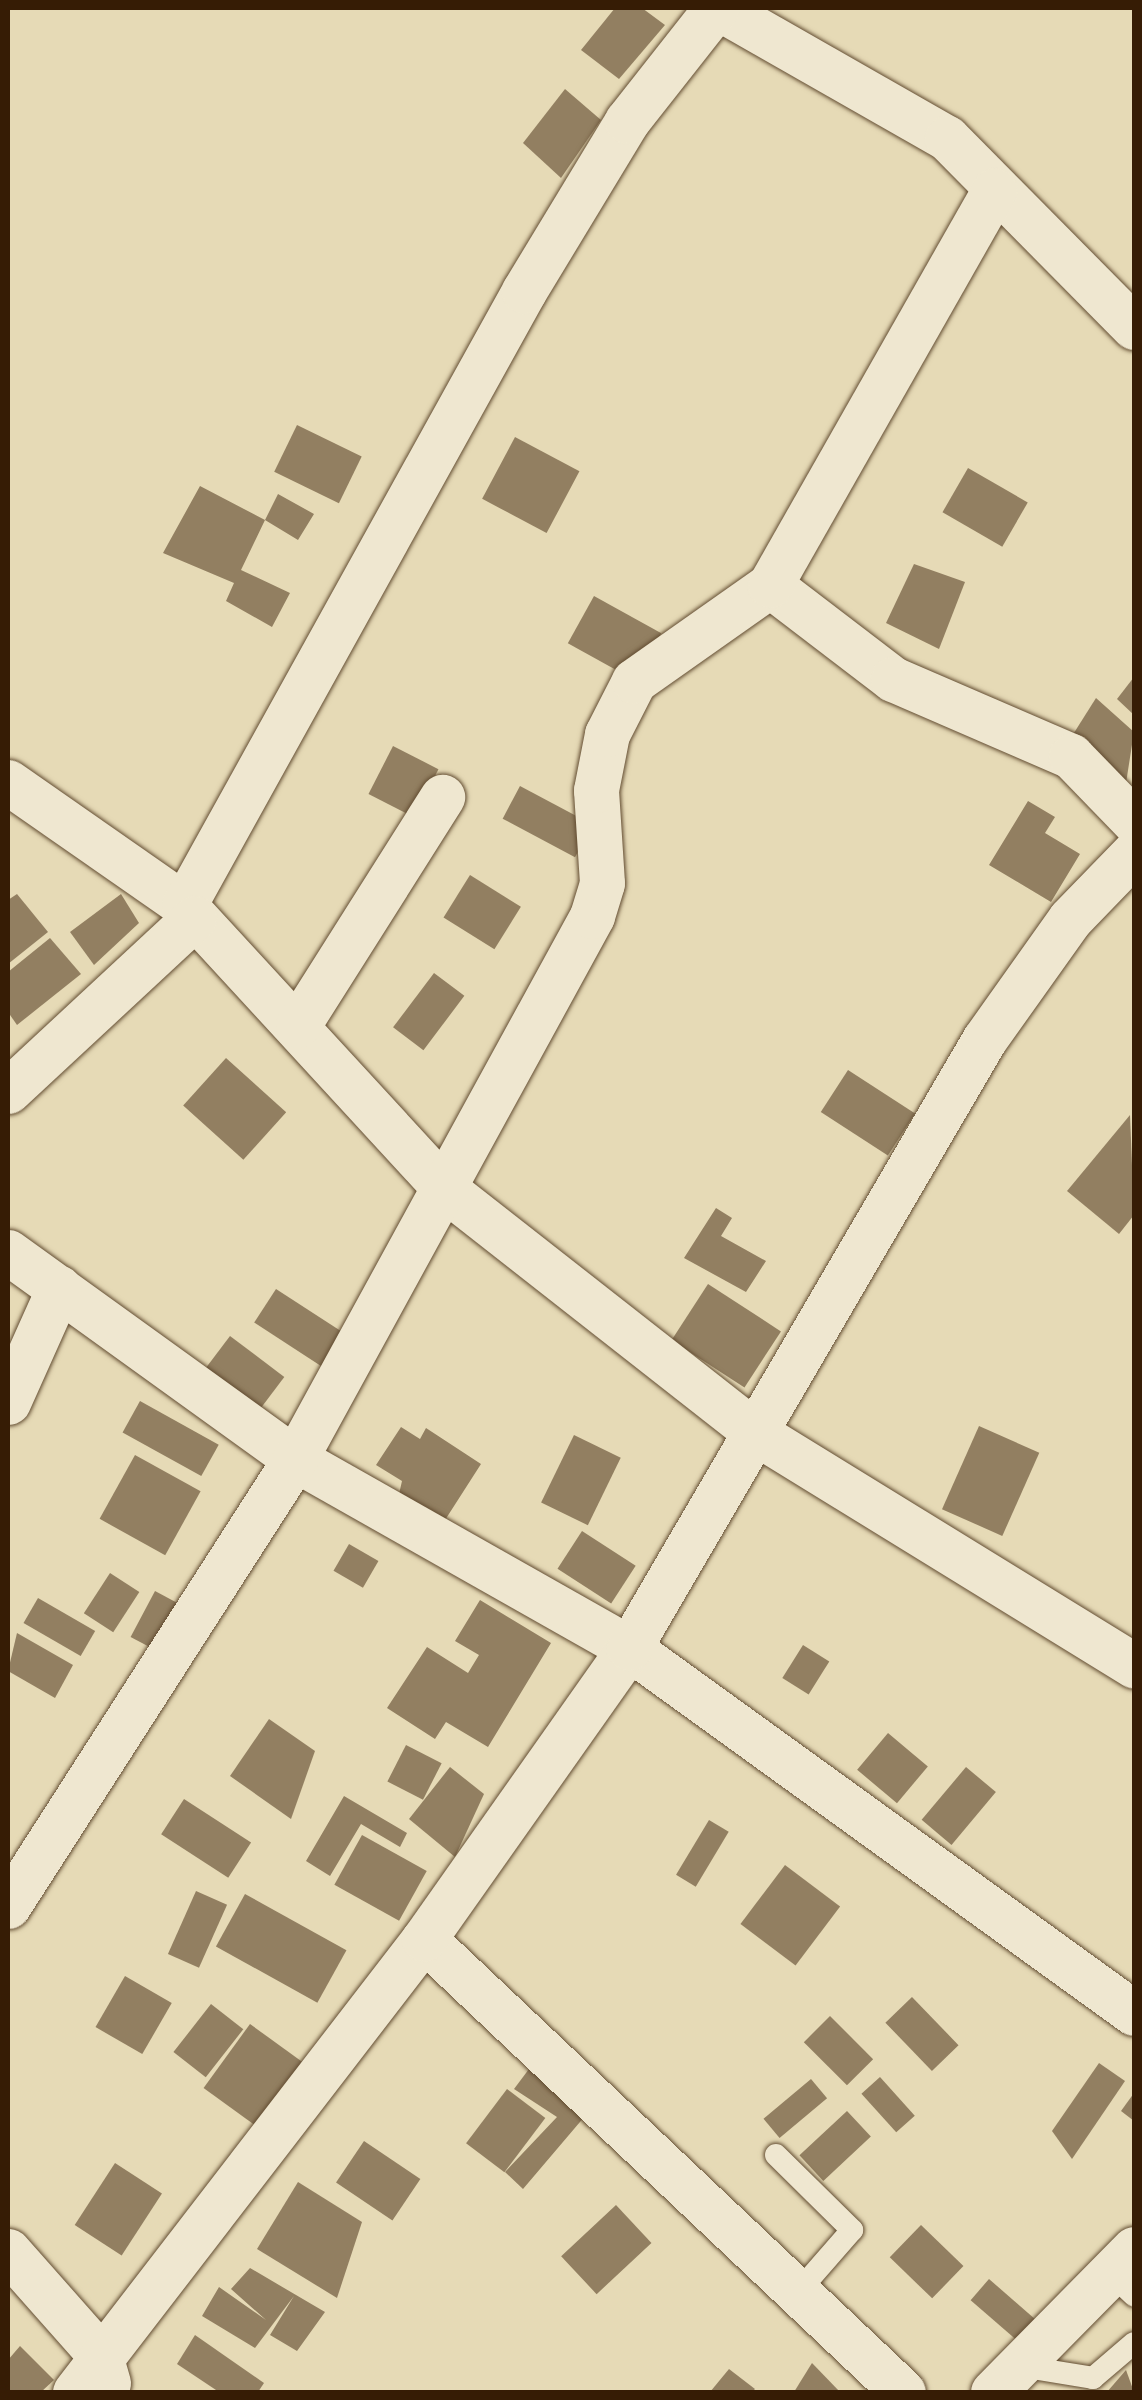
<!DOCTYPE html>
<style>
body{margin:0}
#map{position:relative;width:1142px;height:2400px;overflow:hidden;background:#e6dab6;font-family:"Old Standard TT",serif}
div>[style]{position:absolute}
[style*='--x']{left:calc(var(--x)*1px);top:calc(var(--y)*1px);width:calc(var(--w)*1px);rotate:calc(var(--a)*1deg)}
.building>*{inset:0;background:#927f61;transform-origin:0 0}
.roads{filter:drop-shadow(0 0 2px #624c31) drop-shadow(0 0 2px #624c31)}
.service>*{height:22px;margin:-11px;padding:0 11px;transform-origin:11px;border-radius:11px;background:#efe7d0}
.minor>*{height:45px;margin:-22.5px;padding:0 22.5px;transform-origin:22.5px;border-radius:22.5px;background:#efe7d0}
span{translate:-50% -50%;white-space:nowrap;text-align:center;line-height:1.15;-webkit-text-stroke:8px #efe7d0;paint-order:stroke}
.frame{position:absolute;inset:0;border:10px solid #361c05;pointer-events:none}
</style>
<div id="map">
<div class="building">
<div style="clip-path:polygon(615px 8px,642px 8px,665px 25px,619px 79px,581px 50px)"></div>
<div style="clip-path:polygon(565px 89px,601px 120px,561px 178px,523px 143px)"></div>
<div style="left:297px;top:425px;width:72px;height:52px;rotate:26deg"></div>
<div style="left:515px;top:437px;width:73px;height:70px;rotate:28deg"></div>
<div style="left:968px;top:468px;width:69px;height:51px;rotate:30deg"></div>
<div style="clip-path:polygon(200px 486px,265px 520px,278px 494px,314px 514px,298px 540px,265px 520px,241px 570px,290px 593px,272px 627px,226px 601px,234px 583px,163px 553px)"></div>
<div style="clip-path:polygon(914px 564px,965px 582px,939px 649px,886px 623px)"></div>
<div style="left:594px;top:596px;width:77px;height:54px;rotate:29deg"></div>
<div style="clip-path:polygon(1134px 677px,1134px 715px,1117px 699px)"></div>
<div style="clip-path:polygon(1096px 698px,1134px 732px,1126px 783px,1072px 736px)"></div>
<div style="left:393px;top:746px;width:51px;height:54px;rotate:27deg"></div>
<div style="left:520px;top:786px;width:82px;height:37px;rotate:28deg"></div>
<div style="clip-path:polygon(1028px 801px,1055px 817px,1045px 833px,1080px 854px,1051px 902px,989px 865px)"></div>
<div style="left:470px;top:875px;width:60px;height:50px;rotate:32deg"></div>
<div style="clip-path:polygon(17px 894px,48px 932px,8px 964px,8px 900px)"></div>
<div style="clip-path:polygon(121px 894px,139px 923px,94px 965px,70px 932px)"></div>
<div style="clip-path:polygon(50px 938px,81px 974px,17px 1025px,8px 1012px,8px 972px)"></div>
<div style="left:434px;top:973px;width:38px;height:68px;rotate:37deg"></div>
<div style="left:226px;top:1058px;width:81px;height:64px;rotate:42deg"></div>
<div style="left:848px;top:1070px;width:80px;height:50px;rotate:33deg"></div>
<div style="clip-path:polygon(1130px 1115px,1134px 1215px,1119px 1234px,1067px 1191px)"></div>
<div style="clip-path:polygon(716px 1208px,732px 1218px,721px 1236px,766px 1261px,746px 1292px,684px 1258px)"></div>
<div style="left:708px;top:1284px;width:87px;height:67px;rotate:33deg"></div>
<div style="left:276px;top:1289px;width:86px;height:40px;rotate:33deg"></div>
<div style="left:230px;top:1336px;width:68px;height:43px;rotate:37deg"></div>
<div style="left:140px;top:1401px;width:90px;height:36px;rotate:29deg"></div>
<div style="left:979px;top:1426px;width:66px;height:91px;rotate:24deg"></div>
<div style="clip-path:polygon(401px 1427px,420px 1439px,426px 1428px,481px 1464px,438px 1531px,397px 1503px,402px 1481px,376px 1465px)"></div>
<div style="left:574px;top:1435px;width:52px;height:75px;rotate:26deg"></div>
<div style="left:135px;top:1455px;width:75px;height:73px;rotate:29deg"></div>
<div style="left:582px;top:1531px;width:64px;height:45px;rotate:33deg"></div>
<div style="left:349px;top:1544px;width:34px;height:31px;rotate:30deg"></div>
<div style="left:110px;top:1573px;width:35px;height:48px;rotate:33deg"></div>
<div style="left:155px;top:1591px;width:36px;height:52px;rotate:28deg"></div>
<div style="left:38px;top:1598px;width:66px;height:29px;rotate:30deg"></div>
<div style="clip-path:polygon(480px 1600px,551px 1643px,488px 1747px,446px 1722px,435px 1739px,387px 1708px,427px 1647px,468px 1673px,479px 1655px,455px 1641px)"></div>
<div style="clip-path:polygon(17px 1633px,73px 1665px,55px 1698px,8px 1671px)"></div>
<div style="left:803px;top:1645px;width:31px;height:39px;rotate:32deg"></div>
<div style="clip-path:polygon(269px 1719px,315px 1751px,291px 1819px,230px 1776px)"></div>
<div style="left:888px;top:1733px;width:52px;height:48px;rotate:40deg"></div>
<div style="left:406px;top:1745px;width:40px;height:41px;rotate:27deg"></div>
<div style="clip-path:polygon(450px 1767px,484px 1794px,455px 1857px,409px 1819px)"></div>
<div style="left:966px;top:1767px;width:39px;height:69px;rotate:40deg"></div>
<div style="clip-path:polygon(344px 1796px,407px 1833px,400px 1847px,361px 1824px,330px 1876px,306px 1861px)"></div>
<div style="left:184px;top:1799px;width:80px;height:42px;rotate:33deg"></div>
<div style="left:709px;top:1820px;width:23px;height:64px;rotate:31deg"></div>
<div style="left:362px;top:1835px;width:74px;height:57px;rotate:29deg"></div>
<div style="left:785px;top:1865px;width:69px;height:74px;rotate:37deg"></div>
<div style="left:196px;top:1891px;width:34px;height:69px;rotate:24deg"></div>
<div style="left:245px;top:1894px;width:116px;height:60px;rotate:29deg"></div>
<div style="left:125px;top:1976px;width:54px;height:59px;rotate:30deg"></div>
<div style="left:912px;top:1997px;width:67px;height:37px;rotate:46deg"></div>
<div style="left:211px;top:2004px;width:41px;height:61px;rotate:38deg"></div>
<div style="left:830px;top:2016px;width:61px;height:37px;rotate:45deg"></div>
<div style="left:250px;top:2024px;width:78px;height:79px;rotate:36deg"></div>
<div style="clip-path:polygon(1099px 2063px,1125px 2081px,1072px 2159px,1052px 2131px)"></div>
<div style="clip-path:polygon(532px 2065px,591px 2109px,523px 2189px,505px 2172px,557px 2117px,514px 2089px)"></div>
<div style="left:880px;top:2077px;width:52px;height:25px;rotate:48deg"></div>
<div style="left:811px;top:2079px;width:25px;height:62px;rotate:50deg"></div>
<div style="left:507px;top:2089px;width:48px;height:68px;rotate:37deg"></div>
<div style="clip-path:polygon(1134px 2093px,1134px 2121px,1121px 2111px)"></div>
<div style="left:847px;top:2111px;width:35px;height:65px;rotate:47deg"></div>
<div style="left:364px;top:2141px;width:68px;height:50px;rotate:34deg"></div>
<div style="left:115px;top:2163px;width:56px;height:74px;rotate:33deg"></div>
<div style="clip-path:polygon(298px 2182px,362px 2222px,337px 2298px,257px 2249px)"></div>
<div style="left:616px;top:2205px;width:52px;height:75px;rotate:47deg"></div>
<div style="left:921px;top:2225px;width:59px;height:45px;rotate:44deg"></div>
<div style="clip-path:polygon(250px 2268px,325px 2312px,297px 2351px,270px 2335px,294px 2296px,255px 2348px,202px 2316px,219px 2287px,266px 2320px,231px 2289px)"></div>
<div style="left:989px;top:2279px;width:62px;height:28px;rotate:41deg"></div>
<div style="clip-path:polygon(195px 2335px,264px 2383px,258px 2392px,219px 2392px,177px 2364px)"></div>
<div style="clip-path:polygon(20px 2346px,54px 2380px,41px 2392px,8px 2392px,8px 2360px)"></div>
<div style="clip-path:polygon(812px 2363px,840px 2392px,794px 2392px)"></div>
<div style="clip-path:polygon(729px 2369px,755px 2389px,752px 2392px,710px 2392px)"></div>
<div style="clip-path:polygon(1126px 2370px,1134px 2392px,1107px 2392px)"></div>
</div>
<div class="roads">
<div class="service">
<div style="--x:776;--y:2155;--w:107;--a:44.6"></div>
<div style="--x:852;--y:2230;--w:82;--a:131.1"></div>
<div style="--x:1110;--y:2273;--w:33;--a:43"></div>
<div style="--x:1020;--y:2366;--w:74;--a:9.3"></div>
<div style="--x:1093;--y:2378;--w:54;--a:-40.5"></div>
</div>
<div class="minor">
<div style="--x:719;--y:8;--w:262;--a:29.7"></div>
<div style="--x:947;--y:138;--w:266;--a:45.3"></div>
<div style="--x:770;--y:585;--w:155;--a:37.4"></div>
<div style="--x:893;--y:679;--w:194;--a:23.4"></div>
<div style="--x:1071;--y:756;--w:91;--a:45.9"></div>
<div style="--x:8;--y:782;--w:215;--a:34.9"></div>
<div style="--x:184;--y:905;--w:386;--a:47.4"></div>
<div style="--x:445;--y:1189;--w:395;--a:38.1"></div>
<div style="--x:756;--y:1433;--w:444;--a:31.6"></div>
<div style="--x:184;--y:905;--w:702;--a:-61.02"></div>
<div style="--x:524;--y:291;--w:199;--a:-58.8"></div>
<div style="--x:627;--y:121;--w:144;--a:-51.8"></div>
<div style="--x:298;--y:1025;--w:270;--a:-57.7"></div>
<div style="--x:8;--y:1091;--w:254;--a:-42.9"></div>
<div style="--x:8;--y:1252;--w:354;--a:35.8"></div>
<div style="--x:295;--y:1459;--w:384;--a:29.5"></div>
<div style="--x:629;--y:1648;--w:623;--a:35.86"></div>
<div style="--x:8;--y:1402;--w:125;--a:-65.9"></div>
<div style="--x:8;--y:1906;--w:531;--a:-57.3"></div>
<div style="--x:295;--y:1459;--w:619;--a:-61.32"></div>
<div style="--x:592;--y:916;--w:34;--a:-73"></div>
<div style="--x:602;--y:883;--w:93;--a:-93.7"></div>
<div style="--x:596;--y:790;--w:57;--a:-78.9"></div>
<div style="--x:607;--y:734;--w:59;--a:-63"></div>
<div style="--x:634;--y:681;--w:166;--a:-35.2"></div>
<div style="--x:770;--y:585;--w:454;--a:-60.4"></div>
<div style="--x:424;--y:1939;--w:659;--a:43.4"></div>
<div style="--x:8;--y:2251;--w:139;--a:48.5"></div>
<div style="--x:100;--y:2355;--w:29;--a:74"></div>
<div style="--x:75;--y:2392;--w:572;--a:-52.39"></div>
<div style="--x:424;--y:1939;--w:356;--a:-54.8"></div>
<div style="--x:629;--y:1648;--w:704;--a:-59.72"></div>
<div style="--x:984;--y:1040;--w:148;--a:-54.6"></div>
<div style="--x:1070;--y:919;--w:92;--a:-45.9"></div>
<div style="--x:993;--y:2392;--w:201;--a:-45.4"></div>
</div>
</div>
<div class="frame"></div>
</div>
